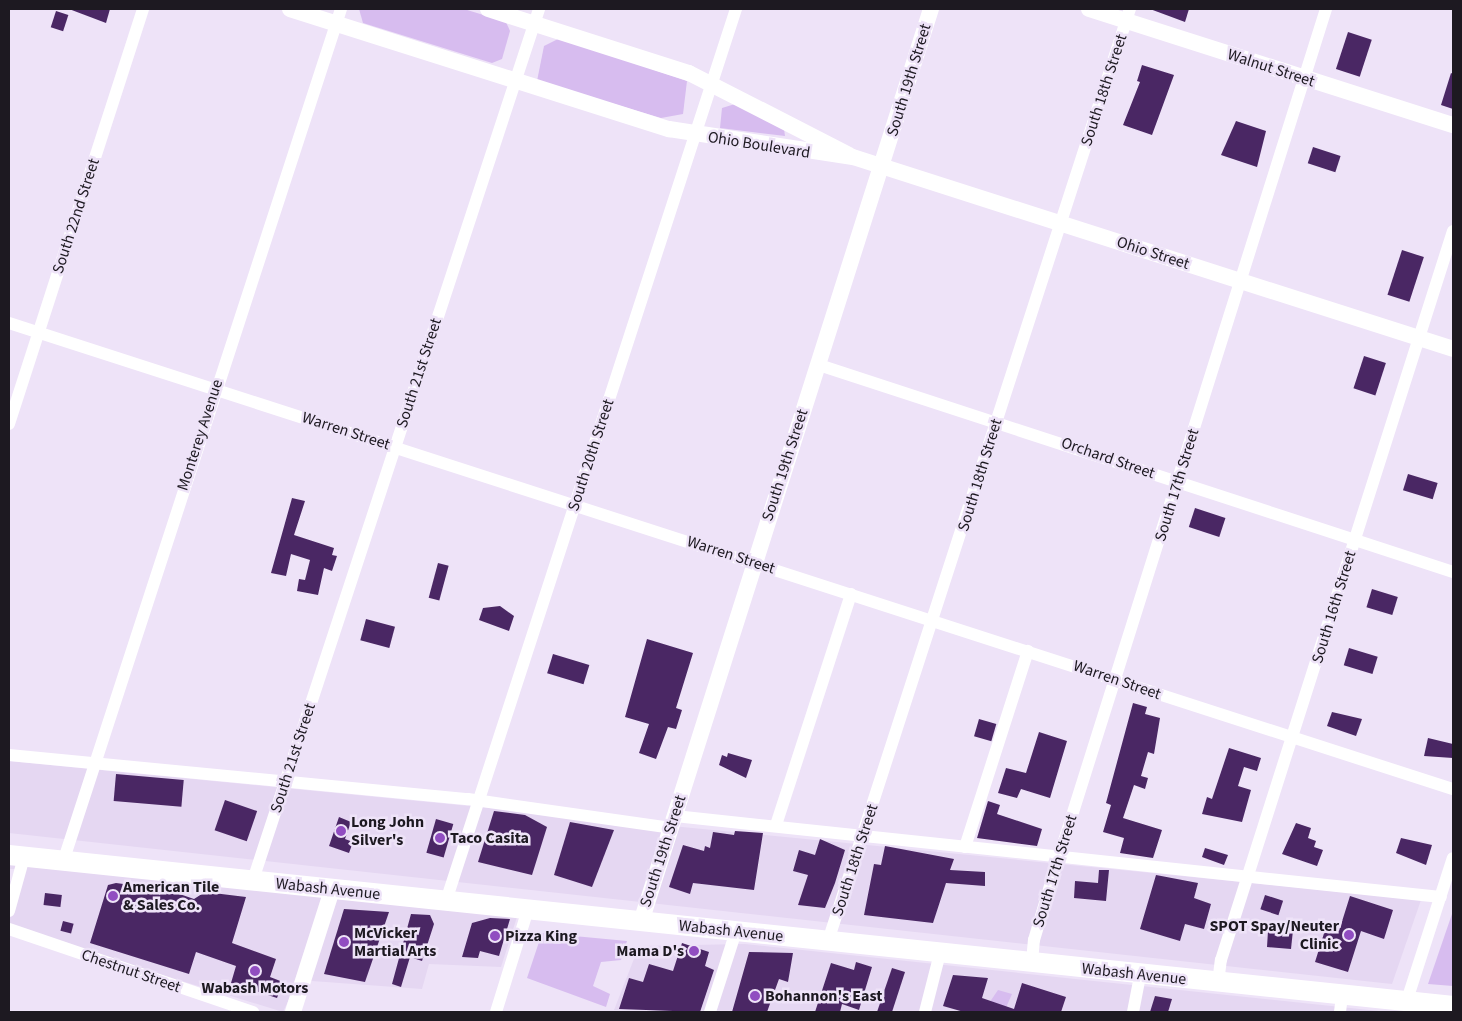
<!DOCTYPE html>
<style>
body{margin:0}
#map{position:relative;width:1462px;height:1021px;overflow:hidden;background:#eee3f8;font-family:"Source Sans 3",sans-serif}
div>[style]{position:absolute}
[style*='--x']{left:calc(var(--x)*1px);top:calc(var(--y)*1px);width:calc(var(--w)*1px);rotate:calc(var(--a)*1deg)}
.built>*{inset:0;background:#e5d7f2}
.green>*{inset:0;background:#d7bcef}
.building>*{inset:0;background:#4a2764;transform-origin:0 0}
.minor>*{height:12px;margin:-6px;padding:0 6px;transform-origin:6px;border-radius:6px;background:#fff}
.tertiary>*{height:16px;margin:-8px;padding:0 8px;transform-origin:8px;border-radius:8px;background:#fff}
.primary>*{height:20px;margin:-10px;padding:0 10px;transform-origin:10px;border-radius:10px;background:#fff}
.dots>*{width:14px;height:14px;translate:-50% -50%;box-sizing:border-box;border:2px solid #eee3f8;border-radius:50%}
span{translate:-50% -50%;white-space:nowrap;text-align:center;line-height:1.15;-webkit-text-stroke:5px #eee3f8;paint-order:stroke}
.street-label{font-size:16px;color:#1d1921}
.poi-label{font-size:16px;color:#1d1921;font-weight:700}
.left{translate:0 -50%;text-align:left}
.right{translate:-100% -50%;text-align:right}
.frame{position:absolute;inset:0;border:10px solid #1d1921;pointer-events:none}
</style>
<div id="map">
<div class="built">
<div style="clip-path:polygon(9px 761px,1132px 871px,1421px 900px,1392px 984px,9px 833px)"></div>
<div style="clip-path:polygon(9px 864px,517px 917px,501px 967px,429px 964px,422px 989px,298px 980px,283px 1012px,9px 928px,9px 886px,15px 869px,9px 869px)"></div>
<div style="clip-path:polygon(745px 944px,1388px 1012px,614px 1010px,639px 946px)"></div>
</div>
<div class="green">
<div style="clip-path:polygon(359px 9px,464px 9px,506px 22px,510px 31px,502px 59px,492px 63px,363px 23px)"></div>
<div style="clip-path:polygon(560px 38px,687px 81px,683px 114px,661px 118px,537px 81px,544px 46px)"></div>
<div style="clip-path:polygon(735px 104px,784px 129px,785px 136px,720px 128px,722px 108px)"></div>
<div style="clip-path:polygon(1453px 911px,1453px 986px,1428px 984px)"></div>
<div style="clip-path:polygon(542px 933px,627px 941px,621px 960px,601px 962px,593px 986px,610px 994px,606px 1007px,527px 978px)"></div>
<div style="clip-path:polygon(998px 990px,1012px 994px,1004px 1012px,983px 1012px)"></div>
</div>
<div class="building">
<div style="clip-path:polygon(69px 9px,110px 9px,106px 23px)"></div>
<div style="clip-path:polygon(1150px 9px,1189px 9px,1185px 22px)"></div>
<div style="left:56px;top:11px;width:13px;height:17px;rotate:18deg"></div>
<div style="left:1348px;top:32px;width:25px;height:39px;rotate:18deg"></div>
<div style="clip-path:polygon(1142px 65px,1174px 75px,1152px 135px,1123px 125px,1140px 82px,1137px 81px)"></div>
<div style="clip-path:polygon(1451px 73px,1453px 74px,1453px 109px,1441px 105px)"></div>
<div style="clip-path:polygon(1236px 121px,1266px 131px,1257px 167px,1221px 155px)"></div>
<div style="left:1313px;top:147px;width:29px;height:17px;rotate:18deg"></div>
<div style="left:1402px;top:250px;width:23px;height:47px;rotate:18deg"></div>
<div style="left:1364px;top:356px;width:23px;height:34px;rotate:18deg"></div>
<div style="left:1408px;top:474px;width:31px;height:17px;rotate:17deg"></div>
<div style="clip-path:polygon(292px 498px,305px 501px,294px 535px,334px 548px,332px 555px,337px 556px,332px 571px,324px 568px,318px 595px,297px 591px,299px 579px,305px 580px,310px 560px,291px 554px,286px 576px,271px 573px)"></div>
<div style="left:1195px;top:508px;width:32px;height:20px;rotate:18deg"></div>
<div style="left:438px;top:563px;width:11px;height:36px;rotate:15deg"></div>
<div style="left:1372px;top:589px;width:27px;height:19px;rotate:17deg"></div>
<div style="clip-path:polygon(500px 606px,514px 616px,509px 631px,479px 620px,483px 608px)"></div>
<div style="left:366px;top:619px;width:30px;height:22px;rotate:15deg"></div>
<div style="clip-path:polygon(647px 639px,693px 653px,676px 708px,682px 710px,676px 729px,668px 727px,656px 759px,639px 753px,649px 724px,625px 717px)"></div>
<div style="left:1349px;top:648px;width:30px;height:18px;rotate:17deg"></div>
<div style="left:553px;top:654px;width:38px;height:20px;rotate:17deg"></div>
<div style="clip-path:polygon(1133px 703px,1147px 707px,1145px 714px,1160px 718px,1154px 754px,1148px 752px,1141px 776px,1148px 778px,1145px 789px,1134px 785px,1123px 818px,1162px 830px,1153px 858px,1120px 853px,1124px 838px,1103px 832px,1111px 805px,1106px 803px)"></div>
<div style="clip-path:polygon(1332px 712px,1362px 719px,1356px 736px,1327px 726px)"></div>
<div style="left:979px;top:719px;width:18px;height:18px;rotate:16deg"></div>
<div style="clip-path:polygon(1039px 732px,1067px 741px,1050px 798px,1021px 789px,1017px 798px,998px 793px,1006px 768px,1026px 773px)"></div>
<div style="clip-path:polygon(1428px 738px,1453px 744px,1453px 758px,1424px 756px)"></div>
<div style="clip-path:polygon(1229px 748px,1261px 758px,1257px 771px,1244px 767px,1238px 786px,1251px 790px,1242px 822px,1202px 814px,1207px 797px,1212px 799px)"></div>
<div style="clip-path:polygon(728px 753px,752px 760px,746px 778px,719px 765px,722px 755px,727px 757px)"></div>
<div style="left:116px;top:774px;width:68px;height:27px;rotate:5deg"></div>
<div style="left:225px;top:800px;width:34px;height:32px;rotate:19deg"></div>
<div style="clip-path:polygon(988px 801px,1000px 805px,997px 814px,1042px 829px,1037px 846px,977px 838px)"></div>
<div style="clip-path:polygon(494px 811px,525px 815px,547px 827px,532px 875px,478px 862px)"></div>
<div style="clip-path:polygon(339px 817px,351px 822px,345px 839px,353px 842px,349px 853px,329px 846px)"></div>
<div style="left:436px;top:819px;width:18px;height:35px;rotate:16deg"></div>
<div style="clip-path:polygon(570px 822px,614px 830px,592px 887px,554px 875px)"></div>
<div style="clip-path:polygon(1296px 823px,1311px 828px,1308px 838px,1316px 841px,1314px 847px,1323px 850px,1317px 866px,1282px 854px)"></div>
<div style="clip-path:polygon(735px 831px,763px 833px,754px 890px,693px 883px,690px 894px,669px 887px,683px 845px,704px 851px,705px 846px,710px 848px,713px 832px,734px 835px)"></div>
<div style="clip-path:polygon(1401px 838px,1432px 845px,1426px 865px,1396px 853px)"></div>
<div style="clip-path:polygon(820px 839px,845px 850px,835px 883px,825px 908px,798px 905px,808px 875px,793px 871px,799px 850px,815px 855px)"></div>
<div style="clip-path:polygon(885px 846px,954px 859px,950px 870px,985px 872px,985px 886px,946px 883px,933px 923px,864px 915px,874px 864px,881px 865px)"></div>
<div style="clip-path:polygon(1205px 848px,1228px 855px,1224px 865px,1202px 857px)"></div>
<div style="clip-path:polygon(1099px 870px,1109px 870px,1106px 901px,1074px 898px,1075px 881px,1098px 883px)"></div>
<div style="clip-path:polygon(1156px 875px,1198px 883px,1194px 898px,1211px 904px,1204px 929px,1185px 924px,1180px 941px,1140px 929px)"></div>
<div style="clip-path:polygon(116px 883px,168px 890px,194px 899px,205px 892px,246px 897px,232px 943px,276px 959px,270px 977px,283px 982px,277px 998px,231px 983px,236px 966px,196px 952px,189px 974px,90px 943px,108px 885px)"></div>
<div style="left:45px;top:893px;width:17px;height:12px;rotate:7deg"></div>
<div style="left:1265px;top:895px;width:19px;height:15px;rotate:18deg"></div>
<div style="clip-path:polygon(1350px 896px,1393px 910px,1384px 939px,1361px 931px,1348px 972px,1315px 962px,1326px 927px,1339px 931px)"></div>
<div style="clip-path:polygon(344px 909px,389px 912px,365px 982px,324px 974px)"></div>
<div style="clip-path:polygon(411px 914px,430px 915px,434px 924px,422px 961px,410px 957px,401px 987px,392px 984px)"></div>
<div style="clip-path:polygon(490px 918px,510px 919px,499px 956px,480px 951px,478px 958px,462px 957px,472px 923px)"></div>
<div style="left:63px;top:921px;width:11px;height:10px;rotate:15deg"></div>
<div style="clip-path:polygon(1276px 929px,1293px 930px,1291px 949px,1267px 947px,1268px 931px)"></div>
<div style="clip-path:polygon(682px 943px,709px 952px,705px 966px,714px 970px,700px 1012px,619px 1009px,629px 978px,643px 982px,649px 964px,673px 971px)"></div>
<div style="clip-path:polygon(749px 952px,793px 953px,788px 982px,779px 979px,767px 1012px,732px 1012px)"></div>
<div style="clip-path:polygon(856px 962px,872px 967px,859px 1010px,842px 1004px,840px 1012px,815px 1012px,831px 963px,854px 970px)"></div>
<div style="clip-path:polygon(892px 968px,905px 972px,892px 1012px,877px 1012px)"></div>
<div style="clip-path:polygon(953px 975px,988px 978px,982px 998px,1014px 1009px,1022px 983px,1066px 997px,1061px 1012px,964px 1012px,943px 1006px)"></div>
<div style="clip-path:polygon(1155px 996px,1172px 999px,1168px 1012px,1150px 1012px)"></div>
</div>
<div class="minor">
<div style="--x:9;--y:323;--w:1517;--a:17.89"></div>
<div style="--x:819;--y:365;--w:667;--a:18.08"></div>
<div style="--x:9;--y:424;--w:436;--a:-72.1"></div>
<div style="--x:9;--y:755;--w:461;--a:5.5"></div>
<div style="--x:468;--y:799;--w:205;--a:8.1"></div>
<div style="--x:675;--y:816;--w:770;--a:6.04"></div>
<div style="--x:776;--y:825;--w:243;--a:-72"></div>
<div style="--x:965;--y:847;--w:206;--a:-72.2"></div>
<div style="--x:63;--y:862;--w:897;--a:-71.95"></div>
<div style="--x:253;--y:880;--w:917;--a:-71.82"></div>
<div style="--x:446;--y:901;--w:938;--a:-71.99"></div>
<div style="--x:9;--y:911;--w:56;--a:-74.5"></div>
<div style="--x:9;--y:929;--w:258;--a:18.8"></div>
<div style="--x:828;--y:941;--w:980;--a:-72.05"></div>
<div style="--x:1032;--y:962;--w:22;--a:-85"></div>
<div style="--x:1034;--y:940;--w:64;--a:-73.6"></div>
<div style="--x:1052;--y:879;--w:912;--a:-72.52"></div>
<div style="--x:1218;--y:983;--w:23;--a:-83"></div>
<div style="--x:1221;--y:960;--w:765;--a:-72.35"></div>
<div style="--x:1407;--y:1000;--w:149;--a:-72.1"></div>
<div style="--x:496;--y:1012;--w:108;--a:-72.7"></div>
<div style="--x:710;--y:1012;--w:85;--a:-72.2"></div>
<div style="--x:925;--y:1012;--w:61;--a:-75.7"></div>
<div style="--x:1133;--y:1012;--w:38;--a:-79"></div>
<div style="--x:1340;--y:1012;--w:17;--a:-83"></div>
</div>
<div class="tertiary">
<div style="--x:290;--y:9;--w:398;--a:17.6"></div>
<div style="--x:669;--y:129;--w:186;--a:8.7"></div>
<div style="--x:853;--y:157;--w:630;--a:17.74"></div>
<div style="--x:488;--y:9;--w:211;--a:17.7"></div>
<div style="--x:689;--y:73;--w:180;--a:27.1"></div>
<div style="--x:1089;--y:9;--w:382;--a:17.7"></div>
<div style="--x:641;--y:922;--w:958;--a:-72.38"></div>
<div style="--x:293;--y:1012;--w:128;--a:-72.3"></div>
</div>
<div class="primary">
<div style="--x:9;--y:855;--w:1452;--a:5.97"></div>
</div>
<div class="dots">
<div style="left:341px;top:831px;background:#914dc1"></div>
<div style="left:440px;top:838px;background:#914dc1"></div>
<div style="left:113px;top:896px;background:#914dc1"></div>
<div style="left:1349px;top:935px;background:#914dc1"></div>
<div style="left:495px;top:936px;background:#914dc1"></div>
<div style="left:344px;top:942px;background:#914dc1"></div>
<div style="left:694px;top:951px;background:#914dc1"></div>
<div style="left:255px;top:971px;background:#914dc1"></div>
<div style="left:755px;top:996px;background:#914dc1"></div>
</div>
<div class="street-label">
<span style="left:1271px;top:68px;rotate:18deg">Walnut Street</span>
<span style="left:909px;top:80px;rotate:-73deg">South 19th Street</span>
<span style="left:1104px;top:90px;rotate:-72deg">South 18th Street</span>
<span style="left:759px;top:145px;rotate:9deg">Ohio Boulevard</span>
<span style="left:76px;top:216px;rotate:-72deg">South 22nd Street</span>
<span style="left:1153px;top:253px;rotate:18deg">Ohio Street</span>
<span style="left:419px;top:373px;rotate:-72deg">South 21st Street</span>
<span style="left:346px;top:431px;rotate:18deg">Warren Street</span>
<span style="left:200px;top:435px;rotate:-72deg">Monterey Avenue</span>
<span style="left:591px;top:455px;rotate:-72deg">South 20th Street</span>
<span style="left:1108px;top:458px;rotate:19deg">Orchard Street</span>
<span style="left:785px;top:465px;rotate:-72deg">South 19th Street</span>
<span style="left:980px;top:475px;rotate:-73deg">South 18th Street</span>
<span style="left:1177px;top:485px;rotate:-73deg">South 17th Street</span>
<span style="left:731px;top:555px;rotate:18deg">Warren Street</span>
<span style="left:1334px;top:607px;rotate:-73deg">South 16th Street</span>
<span style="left:1117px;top:680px;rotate:19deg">Warren Street</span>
<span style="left:293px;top:758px;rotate:-72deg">South 21st Street</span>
<span style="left:663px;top:851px;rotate:-72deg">South 19th Street</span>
<span style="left:855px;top:860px;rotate:-72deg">South 18th Street</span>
<span style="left:1055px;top:871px;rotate:-73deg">South 17th Street</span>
<span style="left:328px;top:889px;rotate:6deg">Wabash Avenue</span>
<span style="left:731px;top:931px;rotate:6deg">Wabash Avenue</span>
<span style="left:131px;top:971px;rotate:19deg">Chestnut Street</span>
<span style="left:1134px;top:974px;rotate:6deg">Wabash Avenue</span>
</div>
<div class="poi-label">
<span class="left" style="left:351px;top:831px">Long John<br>Silver's</span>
<span class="left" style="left:450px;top:838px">Taco Casita</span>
<span class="left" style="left:123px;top:896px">American Tile<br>&amp; Sales Co.</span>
<span class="right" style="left:1339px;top:935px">SPOT Spay/Neuter<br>Clinic</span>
<span class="left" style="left:354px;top:942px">McVicker<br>Martial Arts</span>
<span class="left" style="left:505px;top:936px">Pizza King</span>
<span class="right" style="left:684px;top:951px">Mama D's</span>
<span style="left:255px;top:988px">Wabash Motors</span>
<span class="left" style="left:765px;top:996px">Bohannon's East</span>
</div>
<div class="frame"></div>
</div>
